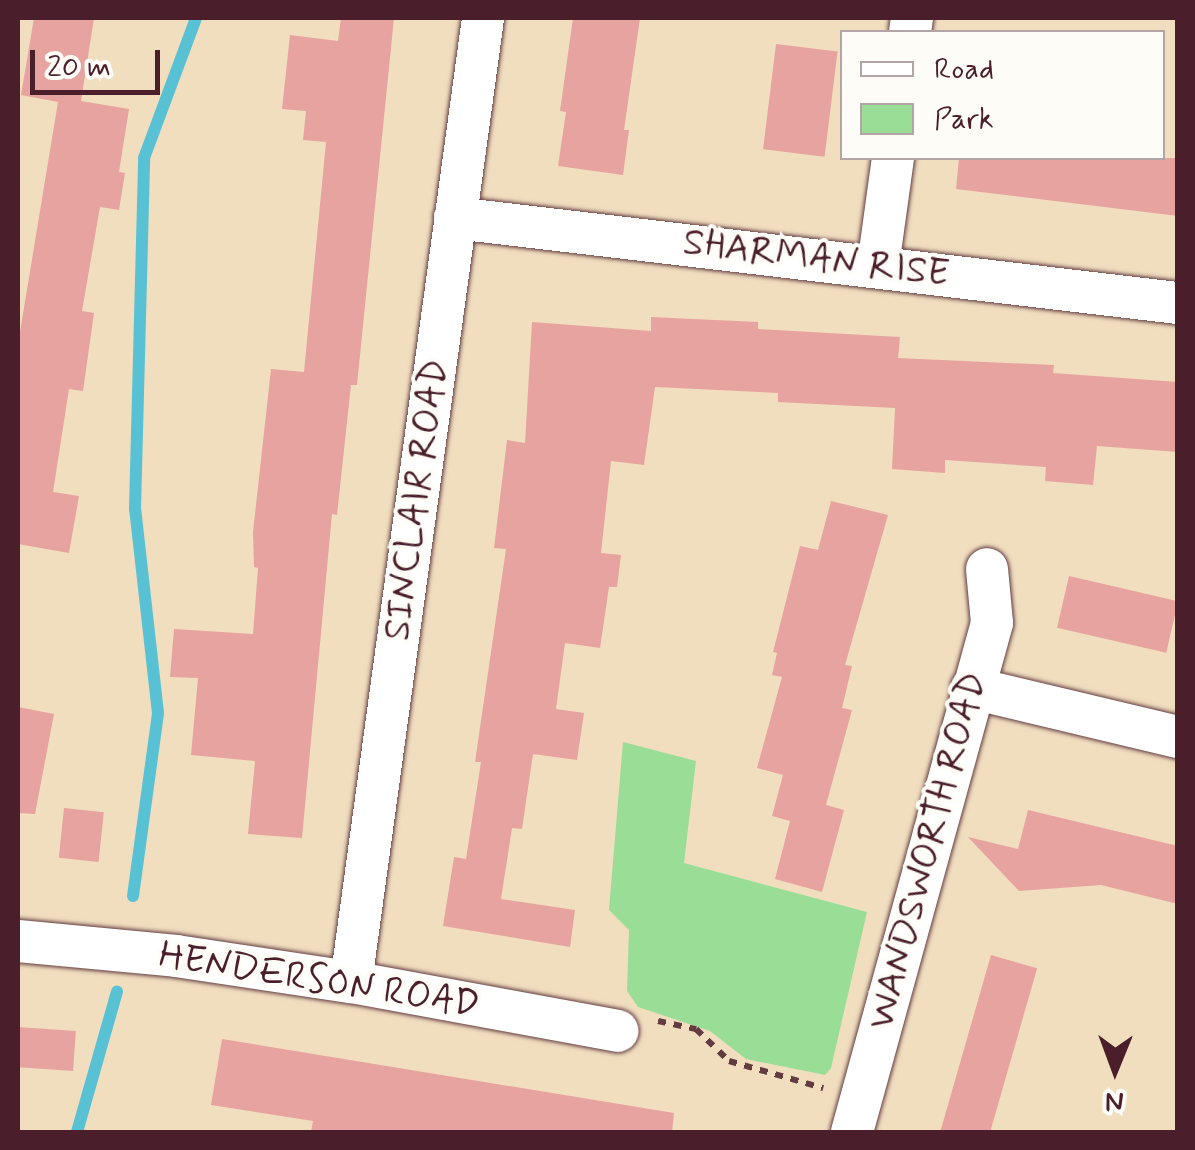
<!DOCTYPE html>
<style>
body{margin:0}
#map{position:relative;width:1195px;height:1150px;overflow:hidden;background:#f1debf;font-family:Mynerve,sans-serif}
div>[style]{position:absolute}
[style*='--x']{left:calc(var(--x)*1px);top:calc(var(--y)*1px);width:calc(var(--w)*1px);rotate:calc(var(--a)*1deg)}
.green>*{inset:0;background:#99dd96}
.stream>*{height:12px;margin:-6px;padding:0 6px;transform-origin:6px;border-radius:6px;background:#58c2d4}
.building>*{inset:0;background:#e7a39f;transform-origin:0 0}
.path>*{height:6px;margin-top:-3px;transform-origin:0;background:repeating-linear-gradient(90deg,#633c41 0 8px,transparent 0 16px)}
.roads{filter:drop-shadow(0 0 2px #633c41) drop-shadow(0 0 2px #633c41)}
.minor>*{height:42px;margin:-21px;padding:0 21px;transform-origin:21px;border-radius:21px;background:#fff}
span{translate:-50% -50%;white-space:nowrap;text-align:center;line-height:1.15;-webkit-text-stroke:8px #fdfcf7;paint-order:stroke}
.street-label{font-size:38px;color:#4a1f2b}
.frame{position:absolute;inset:0;border:20px solid #4a1f2b;pointer-events:none}
.legend{position:absolute;left:840px;top:30px;width:325px;height:130px;box-sizing:border-box;background:#fdfcf7;border:2px solid #b5a4a5;margin:0;padding:12px 18px;list-style:none;font-size:30px;color:#4a1f2b}
.legend li{display:flex;align-items:center;gap:20px;height:50px}
.legend b{width:50px;border:2px solid #b5a4a5}
.north{position:absolute;left:1065px;top:1020px;width:100px;height:100px;-webkit-text-stroke:8px #fdfcf7;paint-order:stroke;rotate:181deg;font-size:28px;font-weight:700;line-height:40px;text-align:center;color:#4a1f2b}
.north::after{content:'';display:block;margin:auto;width:35px;height:45px;background:#4a1f2b;clip-path:polygon(50% 0,100% 100%,50% 72%,0 100%)}
.scale{position:absolute;left:30px;top:50px;width:130px;height:45px;box-sizing:border-box;border:5px solid #4a1f2b;border-top:0;padding-left:12px;font-size:30px;line-height:35px;white-space:nowrap;color:#4a1f2b;-webkit-text-stroke:8px #fdfcf7;paint-order:stroke}
</style>
<div id="map">
<div class="green">
<div style="clip-path:polygon(623px 742px,696px 761px,684px 863px,867px 912px,831px 1068px,825px 1075px,746px 1059px,710px 1031px,638px 1007px,627px 991px,629px 930px,609px 910px)"></div>
</div>
<div class="stream">
<div style="--x:133;--y:896;--w:185;--a:-82.2"></div>
<div style="--x:158;--y:713;--w:205;--a:-96.4"></div>
<div style="--x:135;--y:509;--w:351;--a:-88.5"></div>
<div style="--x:144;--y:158;--w:149;--a:-69.6"></div>
<div style="--x:77;--y:1132;--w:146;--a:-74.1"></div>
</div>
<div class="building">
<div style="clip-path:polygon(34px 18px,94px 18px,81px 101px,129px 109px,119px 172px,125px 173px,119px 210px,100px 207px,82px 311px,94px 313px,83px 391px,69px 389px,53px 492px,79px 496px,69px 553px,18px 544px,18px 344px,58px 102px,21px 95px)"></div>
<div style="clip-path:polygon(341px 18px,394px 18px,357px 385px,351px 385px,337px 515px,332px 514px,302px 838px,248px 834px,255px 761px,191px 755px,198px 678px,170px 677px,174px 629px,253px 634px,258px 568px,254px 567px,253px 532px,271px 369px,304px 372px,326px 142px,303px 140px,306px 111px,282px 109px,290px 35px,338px 41px)"></div>
<div style="clip-path:polygon(573px 18px,640px 18px,624px 130px,629px 130px,623px 175px,558px 166px,566px 112px,560px 111px)"></div>
<div style="left:776px;top:44px;width:62px;height:106px;rotate:7deg"></div>
<div style="clip-path:polygon(959px 158px,1178px 158px,1178px 216px,956px 189px)"></div>
<div style="clip-path:polygon(651px 317px,758px 322px,758px 329px,900px 337px,898px 358px,1054px 365px,1053px 373px,1178px 382px,1178px 452px,1097px 446px,1093px 485px,1045px 481px,1046px 467px,945px 460px,945px 473px,892px 469px,895px 408px,778px 402px,778px 393px,655px 387px,644px 465px,611px 461px,601px 553px,621px 555px,617px 587px,609px 587px,600px 648px,565px 643px,556px 709px,584px 713px,577px 760px,533px 754px,522px 829px,512px 828px,501px 899px,575px 910px,570px 947px,443px 926px,454px 857px,466px 859px,481px 762px,475px 762px,506px 549px,494px 548px,507px 440px,525px 443px,532px 322px,651px 331px)"></div>
<div style="clip-path:polygon(831px 501px,888px 515px,845px 665px,852px 666px,842px 708px,852px 710px,826px 805px,844px 810px,822px 892px,775px 879px,790px 821px,772px 816px,783px 775px,757px 768px,782px 677px,772px 675px,777px 653px,773px 652px,800px 546px,818px 550px)"></div>
<div style="left:1069px;top:576px;width:112px;height:53px;rotate:13deg"></div>
<div style="clip-path:polygon(18px 707px,54px 714px,35px 814px,18px 813px)"></div>
<div style="left:64px;top:808px;width:40px;height:50px;rotate:6deg"></div>
<div style="clip-path:polygon(1028px 810px,1178px 846px,1178px 904px,1101px 885px,1019px 891px,968px 837px,1018px 849px)"></div>
<div style="left:991px;top:955px;width:48px;height:184px;rotate:16deg"></div>
<div style="left:18px;top:1027px;width:58px;height:40px;rotate:4deg"></div>
<div style="clip-path:polygon(222px 1039px,674px 1113px,672px 1132px,311px 1132px,313px 1121px,211px 1105px)"></div>
</div>
<div class="path">
<div style="--x:658;--y:1021;--w:39;--a:12"></div>
<div style="--x:696;--y:1029;--w:46;--a:44.1"></div>
<div style="--x:729;--y:1061;--w:98;--a:16"></div>
</div>
<div class="roads">
<div class="minor">
<div style="--x:910;--y:32;--w:14;--a:-82"></div>
<div style="--x:455;--y:218;--w:728;--a:6.71"></div>
<div style="--x:878;--y:266;--w:109;--a:-82.1"></div>
<div style="--x:972;--y:688;--w:212;--a:13.4"></div>
<div style="--x:18;--y:941;--w:159;--a:5.4"></div>
<div style="--x:176;--y:956;--w:177;--a:8.5"></div>
<div style="--x:351;--y:982;--w:271;--a:10.4"></div>
<div style="--x:351;--y:982;--w:973;--a:-82.2"></div>
<div style="--x:852;--y:1132;--w:528;--a:-74.62"></div>
<div style="--x:992;--y:623;--w:54;--a:-95.3"></div>
</div>
</div>
<div class="street-label">
<span style="left:816px;top:259px;rotate:7deg">SHARMAN RISE</span>
<span style="left:417px;top:500px;rotate:-82deg">SINCLAIR ROAD</span>
<span style="left:928px;top:851px;rotate:-75deg">WANDSWORTH ROAD</span>
<span style="left:319px;top:981px;rotate:9deg">HENDERSON ROAD</span>
</div>
<div class="frame"></div>
<ul class="legend">
<li><b style="height:12px;background:#fff"></b>Road</li>
<li><b style="height:28px;background:#99dd96"></b>Park</li>
</ul>
<div class="north">N</div>
<div class="scale">20 m</div>
</div>
